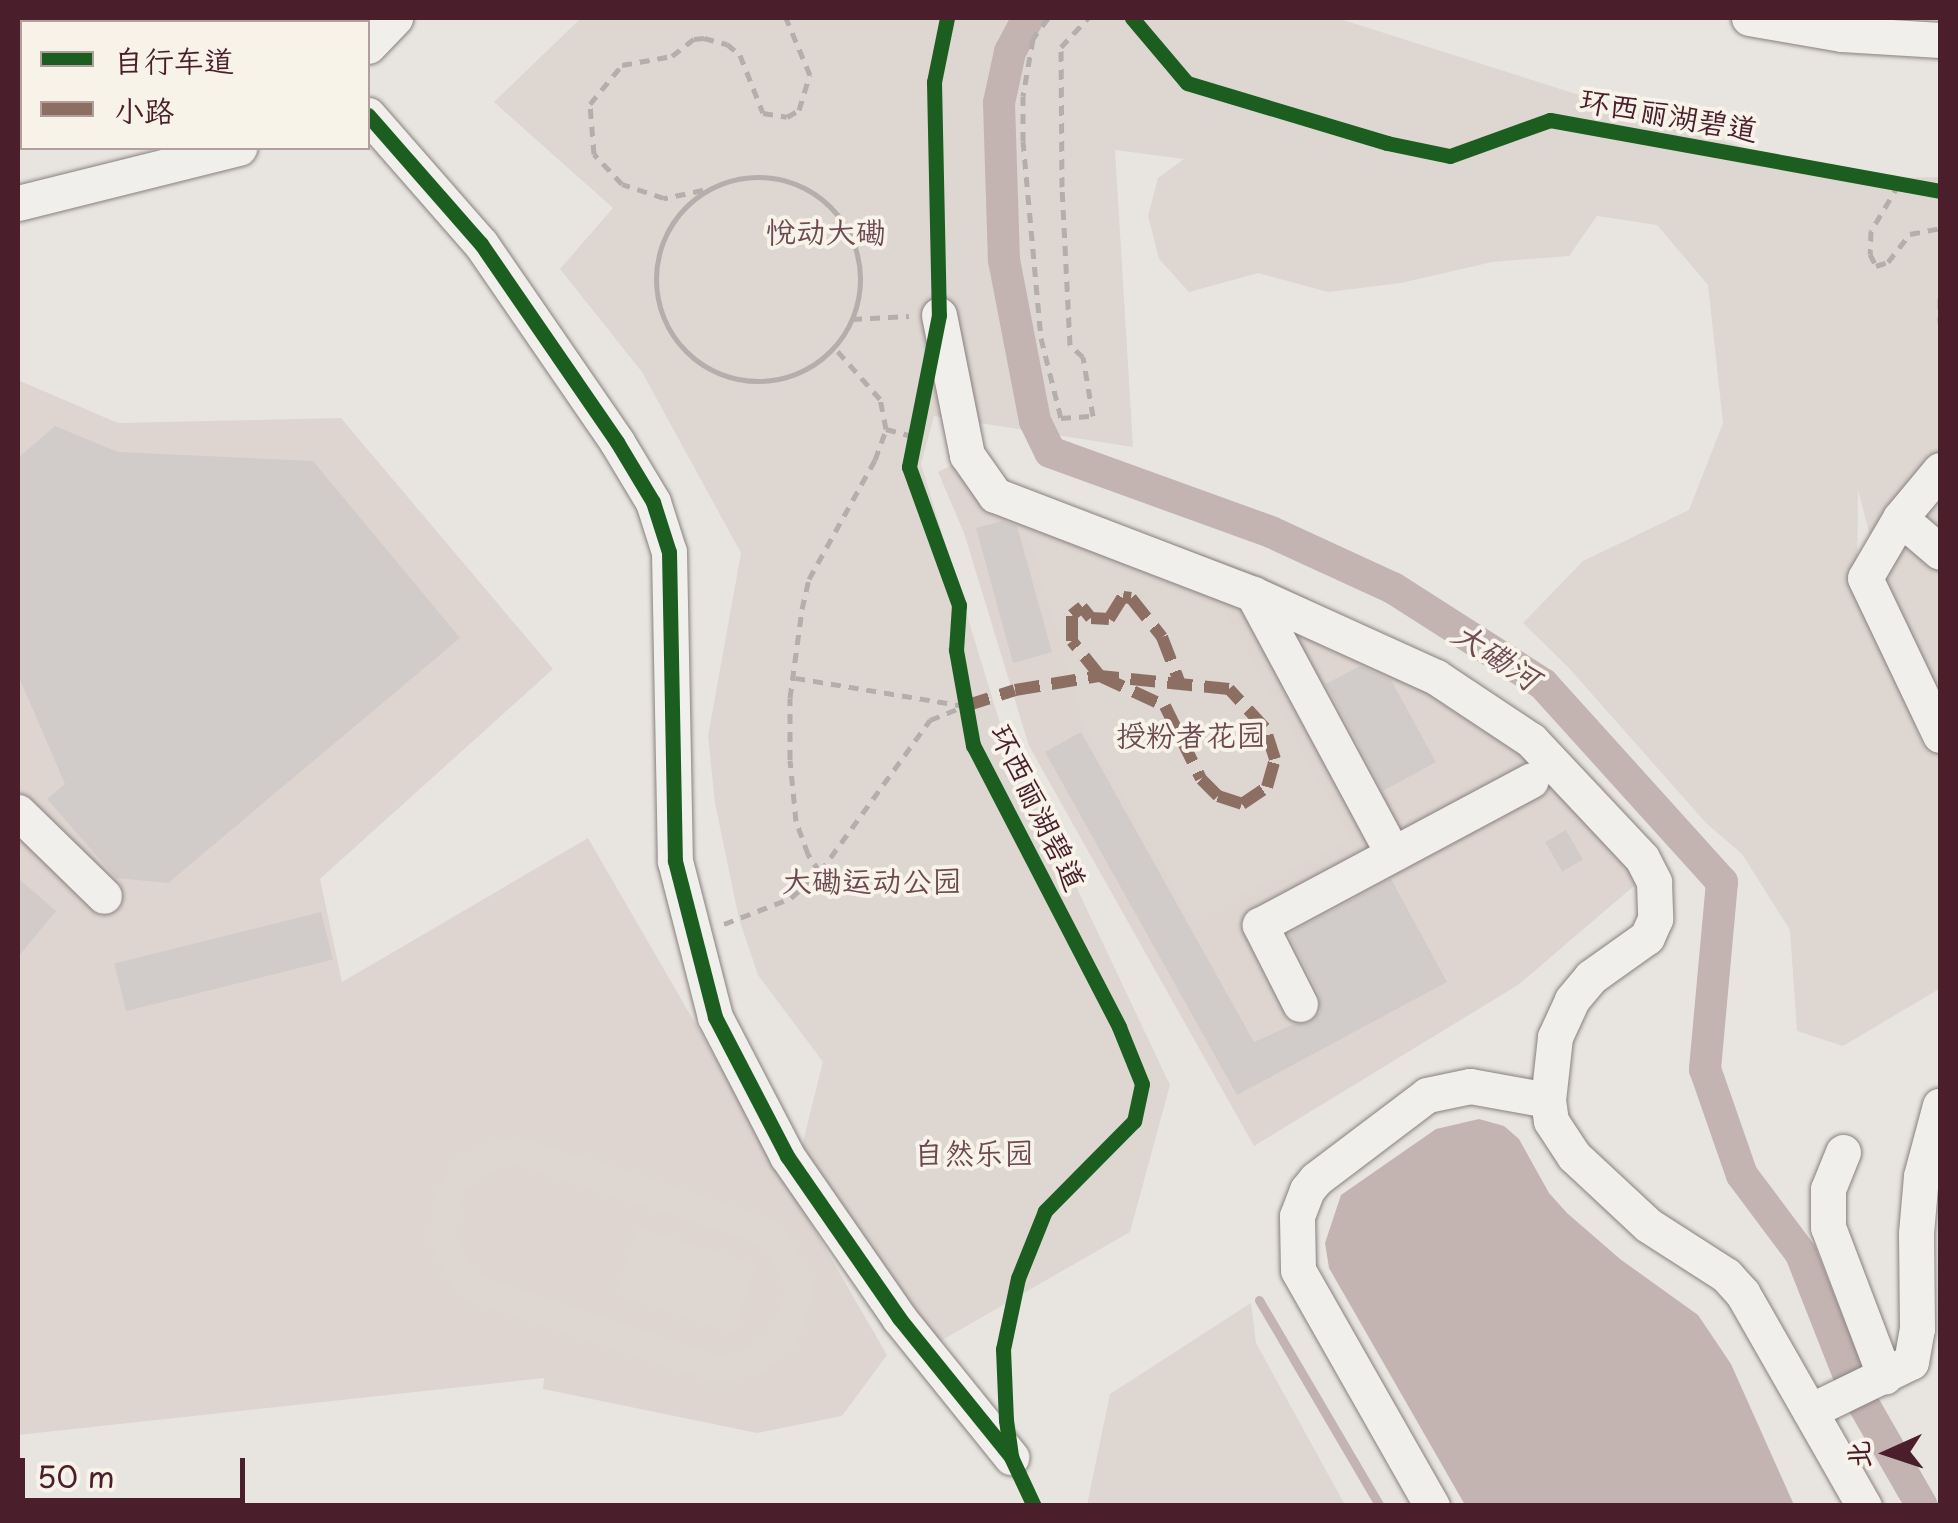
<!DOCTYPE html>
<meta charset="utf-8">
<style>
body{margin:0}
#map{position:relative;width:1958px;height:1523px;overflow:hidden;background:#e8e5e0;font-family:"Playpen Sans","LXGW WenKai TC",sans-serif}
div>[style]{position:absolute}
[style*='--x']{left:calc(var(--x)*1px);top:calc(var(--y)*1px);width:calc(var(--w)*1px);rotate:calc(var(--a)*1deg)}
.built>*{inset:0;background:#ded5d0}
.green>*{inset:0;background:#ded6d0;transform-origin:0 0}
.water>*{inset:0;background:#c3b4b1}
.stream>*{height:9px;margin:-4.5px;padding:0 4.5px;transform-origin:4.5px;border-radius:4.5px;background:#c3b4b1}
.canal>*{height:32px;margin:-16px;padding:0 16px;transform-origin:16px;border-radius:16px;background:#c3b4b1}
.building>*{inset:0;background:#d1ccc9;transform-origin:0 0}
.path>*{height:5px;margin-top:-2.5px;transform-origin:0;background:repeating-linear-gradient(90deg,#b4aeac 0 10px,transparent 0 18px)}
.path>.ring{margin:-2.5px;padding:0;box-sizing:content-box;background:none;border:5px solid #b4aeac;border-radius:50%}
.roads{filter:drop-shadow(0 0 2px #898080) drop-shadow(0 0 2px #898080)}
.minor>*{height:35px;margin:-17.5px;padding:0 17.5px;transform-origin:17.5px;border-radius:17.5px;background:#f0efeb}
.quiet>*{height:12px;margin-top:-6px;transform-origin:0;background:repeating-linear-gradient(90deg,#8d6e63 0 25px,transparent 0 37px)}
.cycleway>*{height:15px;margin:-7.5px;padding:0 7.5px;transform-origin:7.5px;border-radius:7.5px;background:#1b5e20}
span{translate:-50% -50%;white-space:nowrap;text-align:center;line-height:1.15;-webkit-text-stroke:8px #f7f3e8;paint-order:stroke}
.street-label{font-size:30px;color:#4a1f2b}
.park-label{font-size:30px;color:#6d4a51}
.water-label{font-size:32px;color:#6f4c53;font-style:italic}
.frame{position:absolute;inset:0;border:20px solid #4a1f2b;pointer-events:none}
.legend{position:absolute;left:20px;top:20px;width:350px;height:130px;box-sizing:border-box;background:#f7f3e8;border:2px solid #b29e9c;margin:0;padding:12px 18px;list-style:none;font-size:30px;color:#4a1f2b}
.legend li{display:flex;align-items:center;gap:20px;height:50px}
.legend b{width:50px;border:2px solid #b29e9c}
.north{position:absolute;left:1838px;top:1403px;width:100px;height:100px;-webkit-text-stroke:8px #f7f3e8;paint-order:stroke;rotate:267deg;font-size:28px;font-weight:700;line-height:40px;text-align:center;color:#4a1f2b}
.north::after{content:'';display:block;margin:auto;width:35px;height:45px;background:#4a1f2b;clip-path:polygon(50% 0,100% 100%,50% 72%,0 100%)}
.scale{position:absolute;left:20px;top:1458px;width:225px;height:45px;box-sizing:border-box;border:5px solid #4a1f2b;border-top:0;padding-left:12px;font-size:30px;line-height:35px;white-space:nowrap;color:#4a1f2b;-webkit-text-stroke:8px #f7f3e8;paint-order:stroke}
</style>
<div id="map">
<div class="built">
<div style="clip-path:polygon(18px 380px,118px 423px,341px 418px,553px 669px,320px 879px,342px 982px,588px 838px,887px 1355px,842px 1416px,757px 1433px,543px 1389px,544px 1378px,18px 1435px)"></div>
<div style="clip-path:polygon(981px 451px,1014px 487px,1265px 577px,1454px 672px,1662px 862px,1518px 985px,1254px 1146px,1029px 746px,964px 533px,938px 472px)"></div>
</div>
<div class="green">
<div style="clip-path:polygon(evenodd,581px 18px,1337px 18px,1844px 179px,1940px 177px,1939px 989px,1843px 1046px,1797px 1031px,1790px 930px,1742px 854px,1706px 823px,1568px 667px,1523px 623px,1583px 561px,1689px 510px,1723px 423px,1708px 285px,1657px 225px,1597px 216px,1569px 256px,1492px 262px,1401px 283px,1328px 292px,1258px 273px,1189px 292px,1159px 259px,1148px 216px,1158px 178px,1184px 159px,1115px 150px,1133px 447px,934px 416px,921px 464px,1002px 730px,1170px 1085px,1130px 1232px,930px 1347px,799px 1158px,823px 1062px,758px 975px,739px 919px,715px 803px,708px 736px,741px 553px,642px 372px,560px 269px,613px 208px,494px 102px,581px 18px,1858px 490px,1925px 746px,1924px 747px,1857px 584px,1858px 490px)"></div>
<div style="clip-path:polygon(1028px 534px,1223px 609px,1351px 840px,1192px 920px,1085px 728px)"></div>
<div style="clip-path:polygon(evenodd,521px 1137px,772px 1220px,789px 1235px,810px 1276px,811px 1299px,797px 1343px,763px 1373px,718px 1383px,468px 1300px,451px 1285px,430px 1244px,433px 1198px,458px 1159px,498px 1139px,521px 1137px,519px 1165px,757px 1243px,769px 1254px,783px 1282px,784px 1298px,774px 1328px,751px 1349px,720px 1356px,483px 1277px,471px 1267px,456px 1238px,458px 1207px,465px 1192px,489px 1171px,519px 1165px)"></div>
<div style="left:638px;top:1227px;width:124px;height:71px;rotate:18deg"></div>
<div style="clip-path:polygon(1251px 1303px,1256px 1343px,1345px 1505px,1087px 1505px,1110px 1394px)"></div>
</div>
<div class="water">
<div style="clip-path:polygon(1479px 1119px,1504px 1126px,1519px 1139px,1549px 1193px,1567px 1213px,1620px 1259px,1698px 1315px,1731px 1364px,1794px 1505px,1465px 1505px,1329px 1268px,1325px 1243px,1341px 1195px,1436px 1129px)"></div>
</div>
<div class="stream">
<div style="--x:1259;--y:1300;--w:239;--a:59.6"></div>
</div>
<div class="canal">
<div style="--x:1028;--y:18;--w:38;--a:118"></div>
<div style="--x:1010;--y:52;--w:52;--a:102.2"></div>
<div style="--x:999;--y:103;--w:157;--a:88.2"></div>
<div style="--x:1004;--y:260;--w:164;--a:79.1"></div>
<div style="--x:1035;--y:421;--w:34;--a:64"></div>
<div style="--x:1050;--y:452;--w:235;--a:19.9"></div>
<div style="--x:1271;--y:532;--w:134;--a:24.7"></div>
<div style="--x:1393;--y:588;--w:178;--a:32.6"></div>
<div style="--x:1543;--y:684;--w:267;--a:47.9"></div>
<div style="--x:1722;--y:882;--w:188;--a:95.2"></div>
<div style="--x:1705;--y:1069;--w:112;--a:70.8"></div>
<div style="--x:1742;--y:1175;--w:99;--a:53.2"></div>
<div style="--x:1801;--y:1254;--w:142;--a:68.5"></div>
<div style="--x:1853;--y:1386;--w:138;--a:60.1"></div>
</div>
<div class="building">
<div style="clip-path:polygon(55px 426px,118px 452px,313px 461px,460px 638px,168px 883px,116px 878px,47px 799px,65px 784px,18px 675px,18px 458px)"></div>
<div style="clip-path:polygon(1002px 521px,1017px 526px,1052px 652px,1013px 663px,976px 528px)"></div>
<div style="clip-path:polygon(1360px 666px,1391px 680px,1436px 762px,1383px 791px,1326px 684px)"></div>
<div style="clip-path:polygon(1081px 732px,1254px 1042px,1294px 1024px,1309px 1023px,1320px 1012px,1319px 994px,1288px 934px,1391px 879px,1447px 982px,1237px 1095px,1045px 752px)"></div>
<div style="left:1566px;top:830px;width:34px;height:24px;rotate:60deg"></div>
<div style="clip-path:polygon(18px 878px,56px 911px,18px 957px)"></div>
<div style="left:321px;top:912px;width:49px;height:213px;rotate:76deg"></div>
</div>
<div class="path">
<div style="--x:1048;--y:18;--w:26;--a:126"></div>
<div style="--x:1033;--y:39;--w:58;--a:100"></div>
<div style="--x:1023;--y:96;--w:45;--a:90"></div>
<div style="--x:1023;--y:141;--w:198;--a:84.8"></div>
<div style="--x:1041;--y:338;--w:82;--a:76"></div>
<div style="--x:1061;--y:418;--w:32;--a:-4"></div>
<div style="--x:1093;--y:416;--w:60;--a:-99.6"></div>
<div style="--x:1083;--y:357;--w:18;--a:-137"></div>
<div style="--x:1070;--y:345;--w:158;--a:-92.9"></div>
<div style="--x:1062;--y:187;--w:140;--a:-90.4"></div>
<div style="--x:1061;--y:47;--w:40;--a:-47"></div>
<div class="ring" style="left:656px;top:177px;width:199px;height:199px"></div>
<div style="--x:1899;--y:184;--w:55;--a:120.8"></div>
<div style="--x:1871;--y:231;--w:23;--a:92"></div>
<div style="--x:1870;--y:254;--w:13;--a:63"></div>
<div style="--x:1876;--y:266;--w:13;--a:-18"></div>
<div style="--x:1888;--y:262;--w:36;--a:-52"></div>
<div style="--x:1910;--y:234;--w:31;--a:-11"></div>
<div style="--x:703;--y:190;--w:40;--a:168"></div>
<div style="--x:664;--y:198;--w:44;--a:-161.6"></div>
<div style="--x:622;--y:184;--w:41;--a:-133"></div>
<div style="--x:594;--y:154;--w:50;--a:-94.6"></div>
<div style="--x:590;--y:104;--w:50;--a:-50.6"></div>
<div style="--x:622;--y:65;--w:51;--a:-10.2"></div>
<div style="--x:672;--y:56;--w:28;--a:-38"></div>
<div style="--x:694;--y:39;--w:10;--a:-6"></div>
<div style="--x:704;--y:38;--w:24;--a:15"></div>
<div style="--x:727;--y:44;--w:17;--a:40"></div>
<div style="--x:740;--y:55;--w:62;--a:68.4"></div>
<div style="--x:763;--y:113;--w:24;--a:9"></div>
<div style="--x:787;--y:117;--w:14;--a:-30"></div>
<div style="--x:799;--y:110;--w:37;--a:-73"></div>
<div style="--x:810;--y:75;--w:62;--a:-112.8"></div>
<div style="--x:1940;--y:298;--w:25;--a:90"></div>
<div style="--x:852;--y:319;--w:57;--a:-3"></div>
<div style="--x:886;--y:429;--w:31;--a:15"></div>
<div style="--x:820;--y:872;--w:22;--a:-124"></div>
<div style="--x:808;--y:854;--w:35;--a:-110"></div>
<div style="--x:796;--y:821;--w:61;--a:-95.6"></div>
<div style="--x:790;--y:760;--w:62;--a:-90"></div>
<div style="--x:790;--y:698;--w:90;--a:-82.3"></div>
<div style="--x:802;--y:609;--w:31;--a:-77"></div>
<div style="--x:809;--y:579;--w:136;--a:-61"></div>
<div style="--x:875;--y:460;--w:33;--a:-70"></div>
<div style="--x:886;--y:429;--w:31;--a:-101"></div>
<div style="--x:880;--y:399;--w:69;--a:-131.5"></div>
<div style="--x:724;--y:924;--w:72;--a:-21.2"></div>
<div style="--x:791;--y:898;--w:39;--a:-42"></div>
<div style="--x:820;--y:872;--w:188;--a:-54.1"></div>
<div style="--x:930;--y:720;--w:38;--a:-22"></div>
<div style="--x:965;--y:706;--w:172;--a:-170.6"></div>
</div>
<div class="roads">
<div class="minor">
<div style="--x:1749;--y:18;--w:94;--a:9.8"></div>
<div style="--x:1842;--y:34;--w:98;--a:3.5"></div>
<div style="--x:132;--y:22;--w:4;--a:-63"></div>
<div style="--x:368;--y:46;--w:39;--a:-46"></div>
<div style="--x:18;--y:59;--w:4;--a:0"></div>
<div style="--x:368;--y:115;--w:171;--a:48.8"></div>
<div style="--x:481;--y:244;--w:240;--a:55.5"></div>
<div style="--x:617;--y:442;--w:70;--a:59"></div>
<div style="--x:653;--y:502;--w:52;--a:72.3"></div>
<div style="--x:669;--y:552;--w:309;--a:88.9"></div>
<div style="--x:675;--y:861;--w:161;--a:75.6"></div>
<div style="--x:715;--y:1017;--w:157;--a:62.6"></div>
<div style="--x:787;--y:1156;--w:197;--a:55.3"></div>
<div style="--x:899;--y:1318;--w:179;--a:51.1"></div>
<div style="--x:18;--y:203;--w:228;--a:-14"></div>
<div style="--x:939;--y:315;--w:143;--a:78.7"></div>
<div style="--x:967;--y:455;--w:49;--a:55"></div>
<div style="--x:995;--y:495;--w:276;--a:21"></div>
<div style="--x:1253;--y:594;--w:201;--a:24.4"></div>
<div style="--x:1436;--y:677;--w:114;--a:33.6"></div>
<div style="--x:1531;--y:740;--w:162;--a:46.8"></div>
<div style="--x:1642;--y:858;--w:27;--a:63"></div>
<div style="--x:1654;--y:882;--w:37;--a:88"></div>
<div style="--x:1655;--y:919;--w:20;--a:114"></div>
<div style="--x:1647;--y:937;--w:69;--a:144.5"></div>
<div style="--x:1591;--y:977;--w:30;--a:130"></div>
<div style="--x:1572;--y:1000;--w:41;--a:114.7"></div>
<div style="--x:1555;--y:1037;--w:63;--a:96.3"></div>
<div style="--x:1548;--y:1100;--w:21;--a:82"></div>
<div style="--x:1551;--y:1121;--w:42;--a:56.7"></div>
<div style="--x:1574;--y:1156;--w:101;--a:43"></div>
<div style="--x:1648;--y:1225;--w:93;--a:32.7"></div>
<div style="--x:1726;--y:1275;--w:25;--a:48"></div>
<div style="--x:1743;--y:1294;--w:244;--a:60.3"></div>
<div style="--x:1940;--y:470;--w:62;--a:129.8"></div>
<div style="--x:1900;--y:518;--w:69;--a:120.3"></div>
<div style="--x:1865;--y:578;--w:174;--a:64.5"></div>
<div style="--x:1900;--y:518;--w:52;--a:40.4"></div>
<div style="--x:1253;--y:594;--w:295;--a:61.7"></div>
<div style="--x:18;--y:812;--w:120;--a:44.3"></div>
<div style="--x:1300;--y:1004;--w:89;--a:-116.9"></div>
<div style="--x:1260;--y:925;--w:307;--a:-28.1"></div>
<div style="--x:1843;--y:1152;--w:40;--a:112"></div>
<div style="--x:1828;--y:1189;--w:38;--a:90"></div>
<div style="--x:1828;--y:1227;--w:160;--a:69.2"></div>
<div style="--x:1810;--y:1411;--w:112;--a:-25.9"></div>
<div style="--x:1911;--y:1362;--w:34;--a:-80"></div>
<div style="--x:1917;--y:1329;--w:96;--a:-90.6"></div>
<div style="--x:1916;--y:1233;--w:57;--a:-85"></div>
<div style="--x:1921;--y:1176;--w:73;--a:-75"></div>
<div style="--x:1432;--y:1506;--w:271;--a:-119.6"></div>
<div style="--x:1298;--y:1270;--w:54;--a:-91.1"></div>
<div style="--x:1297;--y:1216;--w:28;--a:-69"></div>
<div style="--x:1307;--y:1190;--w:14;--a:-51"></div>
<div style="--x:1316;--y:1179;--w:139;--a:-37.1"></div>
<div style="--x:1427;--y:1095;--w:44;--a:-11.8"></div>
<div style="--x:1470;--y:1086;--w:79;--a:10.2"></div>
</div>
</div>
<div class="quiet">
<div style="--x:965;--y:706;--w:52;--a:-17.7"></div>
<div style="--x:1015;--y:690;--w:86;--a:-9.4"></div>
<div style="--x:1100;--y:676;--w:72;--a:24.8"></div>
<div style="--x:1165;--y:706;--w:81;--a:63.7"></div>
<div style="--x:1201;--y:779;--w:24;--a:45"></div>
<div style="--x:1218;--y:796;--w:25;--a:18"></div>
<div style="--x:1242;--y:804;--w:30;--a:-34"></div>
<div style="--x:1267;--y:787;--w:29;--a:-74"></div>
<div style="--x:1275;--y:759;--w:33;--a:-108"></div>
<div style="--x:1265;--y:728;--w:53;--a:-132.7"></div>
<div style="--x:1229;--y:689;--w:130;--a:-174.2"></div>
<div style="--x:1100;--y:676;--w:45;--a:-128.7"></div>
<div style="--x:1072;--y:641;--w:26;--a:-90"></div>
<div style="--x:1072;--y:615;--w:13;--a:-39"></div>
<div style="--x:1082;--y:607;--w:14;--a:51"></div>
<div style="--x:1091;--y:618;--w:18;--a:3"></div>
<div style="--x:1109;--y:619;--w:26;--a:-58"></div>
<div style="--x:1123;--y:597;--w:8;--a:7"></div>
<div style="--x:1131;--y:598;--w:50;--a:51.5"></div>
<div style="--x:1162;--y:637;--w:47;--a:68.9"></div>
</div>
<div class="cycleway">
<div style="--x:947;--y:18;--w:65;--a:101.5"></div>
<div style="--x:934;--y:82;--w:233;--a:88.8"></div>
<div style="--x:939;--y:315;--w:155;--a:101.2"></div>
<div style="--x:909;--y:467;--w:147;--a:70.1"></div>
<div style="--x:959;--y:605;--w:45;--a:93.8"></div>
<div style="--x:956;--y:650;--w:97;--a:79.9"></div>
<div style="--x:973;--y:745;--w:318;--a:62.6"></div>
<div style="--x:1119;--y:1027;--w:61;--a:68"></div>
<div style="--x:1142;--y:1084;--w:38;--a:102"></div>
<div style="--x:1134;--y:1121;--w:127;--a:134.7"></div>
<div style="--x:1045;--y:1211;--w:72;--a:111.9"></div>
<div style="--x:1018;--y:1278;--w:73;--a:101.9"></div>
<div style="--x:1003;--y:1349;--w:71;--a:87.6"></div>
<div style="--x:1006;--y:1420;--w:37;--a:82"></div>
<div style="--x:1011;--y:1457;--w:54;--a:64.9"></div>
<div style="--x:1132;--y:18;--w:85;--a:49.8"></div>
<div style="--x:1187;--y:83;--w:209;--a:16.7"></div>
<div style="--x:1387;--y:143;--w:64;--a:11.7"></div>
<div style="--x:1450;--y:156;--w:106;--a:-19.8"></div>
<div style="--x:1550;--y:120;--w:396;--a:10.3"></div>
<div style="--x:368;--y:115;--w:171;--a:48.8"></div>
<div style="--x:481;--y:244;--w:240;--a:55.5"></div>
<div style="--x:617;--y:442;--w:70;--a:59"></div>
<div style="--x:653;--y:502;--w:52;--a:72.3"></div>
<div style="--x:669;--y:552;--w:309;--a:88.9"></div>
<div style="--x:675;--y:861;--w:161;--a:75.6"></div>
<div style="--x:715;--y:1017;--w:157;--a:62.6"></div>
<div style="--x:787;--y:1156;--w:197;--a:55.3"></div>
<div style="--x:899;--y:1318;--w:179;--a:51.1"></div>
</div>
<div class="street-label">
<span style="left:1669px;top:114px;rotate:10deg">环西丽湖碧道</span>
<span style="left:1039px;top:807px;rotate:64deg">环西丽湖碧道</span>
</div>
<div class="park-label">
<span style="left:826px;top:231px">悦动大磡</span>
<span style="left:1191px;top:734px">授粉者花园</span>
<span style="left:872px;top:880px">大磡运动公园</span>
<span style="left:974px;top:1152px">自然乐园</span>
</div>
<div class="water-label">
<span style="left:1497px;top:655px;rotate:33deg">大磡河</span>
</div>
<div class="frame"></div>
<ul class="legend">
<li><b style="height:12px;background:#1b5e20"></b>自行车道</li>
<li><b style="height:12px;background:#8d6e63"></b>小路</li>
</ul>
<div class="north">北</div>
<div class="scale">50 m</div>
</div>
